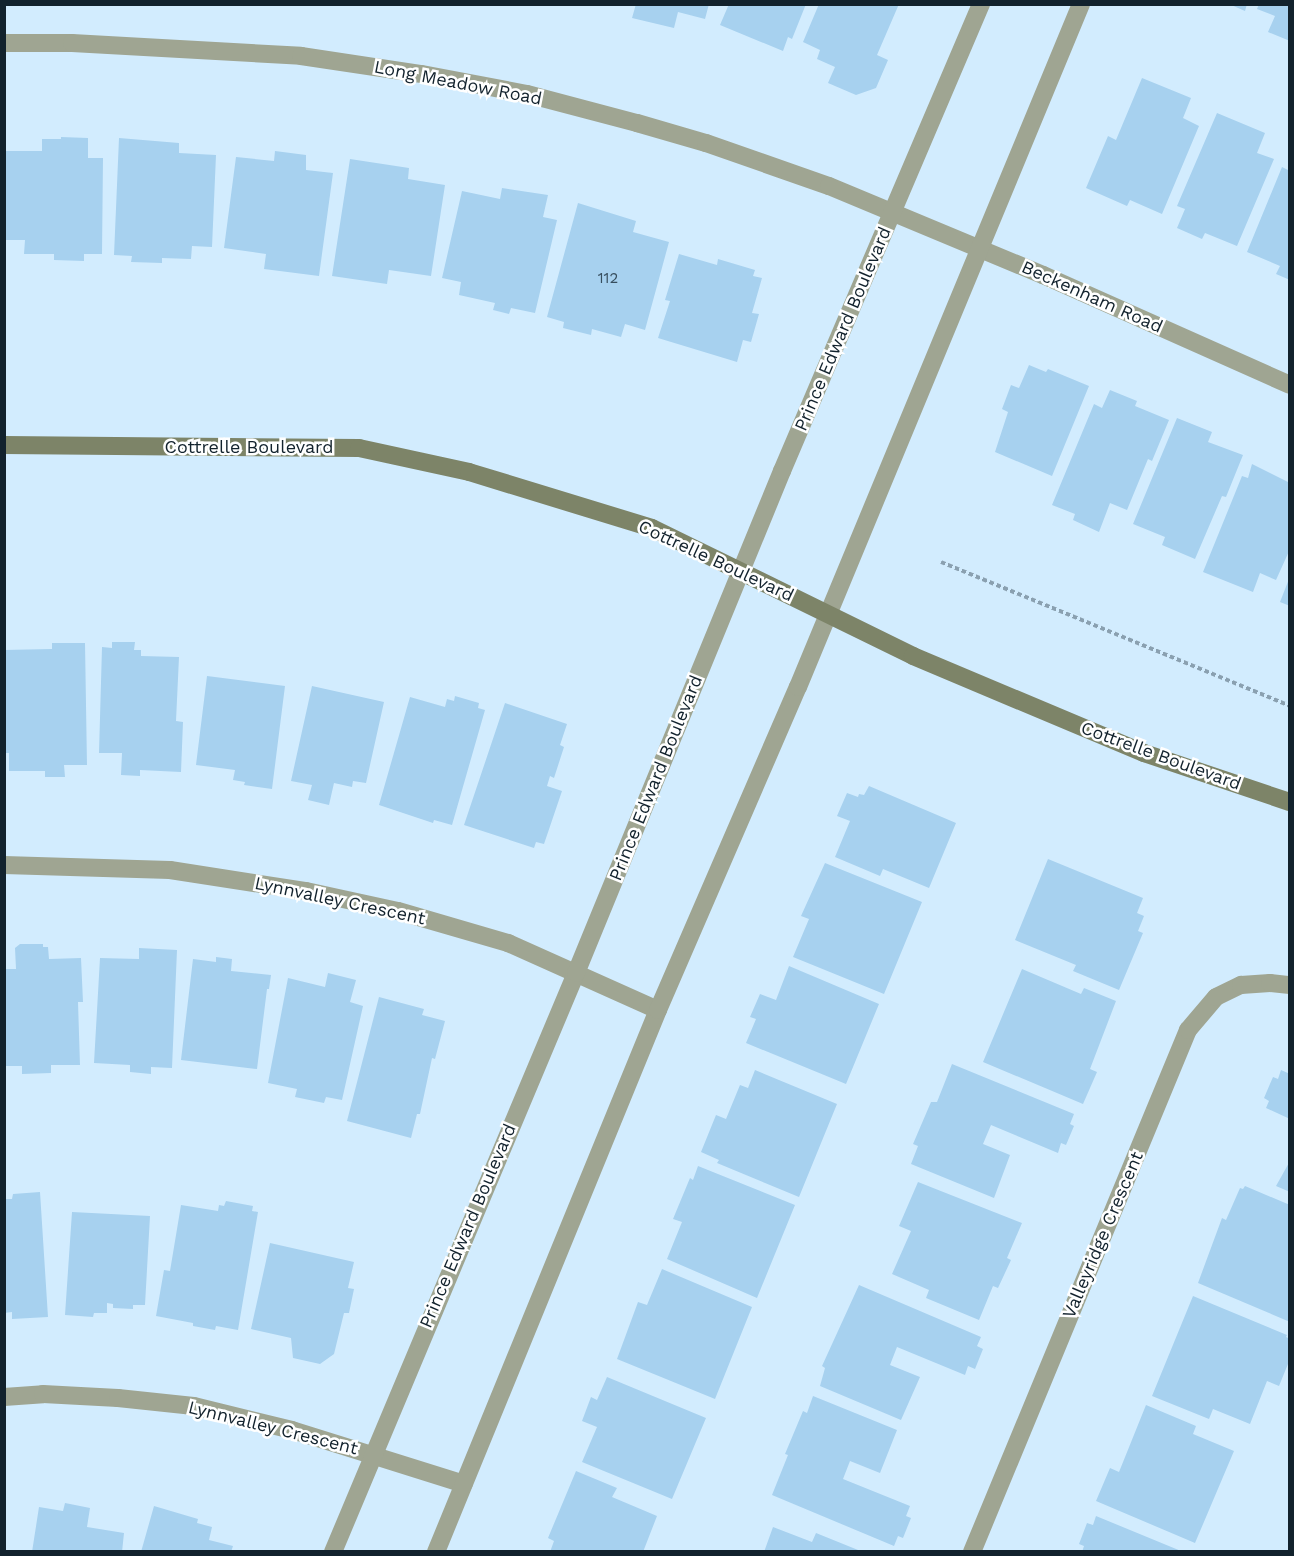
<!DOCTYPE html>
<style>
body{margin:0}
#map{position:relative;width:1294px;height:1556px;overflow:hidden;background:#d2ecfe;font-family:"Work Sans",sans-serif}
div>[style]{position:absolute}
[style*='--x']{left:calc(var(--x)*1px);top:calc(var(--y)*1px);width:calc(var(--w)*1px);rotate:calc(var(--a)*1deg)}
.building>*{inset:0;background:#a7d1ef}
.path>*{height:4px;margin-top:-2px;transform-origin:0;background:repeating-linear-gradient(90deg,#8aa0b0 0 4.5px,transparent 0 7.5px)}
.minor>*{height:18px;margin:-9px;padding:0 9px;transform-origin:9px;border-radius:9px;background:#9fa592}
.secondary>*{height:18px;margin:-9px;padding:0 9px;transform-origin:9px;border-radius:9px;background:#7d8468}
span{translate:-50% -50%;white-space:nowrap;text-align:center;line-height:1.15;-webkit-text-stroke:5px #fff;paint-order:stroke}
.number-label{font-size:15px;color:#374e5e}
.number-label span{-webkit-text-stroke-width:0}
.street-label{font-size:18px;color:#12222d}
.frame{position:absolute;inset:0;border:6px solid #12222d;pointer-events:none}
</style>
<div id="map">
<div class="building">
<div style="clip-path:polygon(636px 4px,709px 4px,705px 19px,678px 12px,674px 28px,632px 18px)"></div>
<div style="clip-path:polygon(729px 4px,806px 4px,792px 39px,788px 37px,783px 51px,720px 25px)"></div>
<div style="clip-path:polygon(819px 4px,899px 4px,877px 55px,888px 60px,876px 88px,856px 95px,828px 83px,835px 67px,817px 59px,820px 50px,803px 42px)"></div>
<div style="clip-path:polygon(1229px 4px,1247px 4px,1245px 11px)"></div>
<div style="clip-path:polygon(1259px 4px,1290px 4px,1290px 41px,1268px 32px,1275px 16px,1257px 9px)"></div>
<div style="clip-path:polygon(1142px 78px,1191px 98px,1183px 118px,1199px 126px,1162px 214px,1130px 200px,1127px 206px,1086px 188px,1108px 136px,1116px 140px)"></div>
<div style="clip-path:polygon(1217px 113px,1265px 133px,1257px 153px,1274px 159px,1237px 246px,1205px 233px,1202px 239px,1177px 228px,1185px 209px,1177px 206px)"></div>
<div style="clip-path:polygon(61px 137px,88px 138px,88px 158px,103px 158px,102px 254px,84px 254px,84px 261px,54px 260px,54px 254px,24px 254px,25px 240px,4px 240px,4px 151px,42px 151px,42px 139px,61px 139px)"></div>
<div style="clip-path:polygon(119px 138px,179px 143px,179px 153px,216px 155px,212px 247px,192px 246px,191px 259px,162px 258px,162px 263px,131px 262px,132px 256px,114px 255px)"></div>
<div style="clip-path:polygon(275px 151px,306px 155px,306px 170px,333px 173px,319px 276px,264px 269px,266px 254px,224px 248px,236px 157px,274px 161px)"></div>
<div style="clip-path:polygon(350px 159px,409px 168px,408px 179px,445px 185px,431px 276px,389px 270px,387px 284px,332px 276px)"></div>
<div style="clip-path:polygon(1282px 167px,1290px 171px,1290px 280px,1276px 274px,1280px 266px,1247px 252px)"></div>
<div style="clip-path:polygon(502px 188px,548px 195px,543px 217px,557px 220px,535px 313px,511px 308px,509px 314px,493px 310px,495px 303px,459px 295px,461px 282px,442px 278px,462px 191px,500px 199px)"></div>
<div style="clip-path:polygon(578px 203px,636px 221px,633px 232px,669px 242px,645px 330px,625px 324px,621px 337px,592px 329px,591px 335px,563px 328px,564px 322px,547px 317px)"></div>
<div style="clip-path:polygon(679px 254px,717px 265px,718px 259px,755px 270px,753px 276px,762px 278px,752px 313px,759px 314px,751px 342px,743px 340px,737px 362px,658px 338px,670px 301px,665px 300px)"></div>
<div style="clip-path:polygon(1029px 365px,1046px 372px,1048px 369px,1089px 386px,1052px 476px,995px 452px,1008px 412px,1002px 409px,1011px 385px,1019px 388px)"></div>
<div style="clip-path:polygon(1110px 390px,1137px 401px,1135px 406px,1169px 420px,1152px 461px,1148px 459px,1127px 510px,1110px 503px,1099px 532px,1073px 520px,1075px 514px,1052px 505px,1094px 404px,1102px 408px)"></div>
<div style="clip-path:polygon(1177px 418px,1212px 432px,1208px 442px,1243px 455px,1226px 497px,1222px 496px,1195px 559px,1162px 545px,1165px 537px,1133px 524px)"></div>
<div style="clip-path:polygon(1252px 464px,1290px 483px,1290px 549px,1276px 580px,1260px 573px,1253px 592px,1203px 572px,1242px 476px,1248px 478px)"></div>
<div style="clip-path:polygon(1289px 579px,1290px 579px,1290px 606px,1280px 602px)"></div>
<div style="clip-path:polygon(112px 642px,135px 642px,134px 650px,141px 650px,141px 656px,179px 657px,176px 721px,183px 722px,181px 772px,140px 770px,140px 776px,121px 775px,122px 753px,99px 753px,102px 647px,112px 648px)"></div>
<div style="clip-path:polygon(52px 643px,85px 643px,87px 765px,64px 765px,65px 777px,45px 777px,45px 771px,9px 771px,9px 753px,5px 753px,4px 650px,52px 649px)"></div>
<div style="clip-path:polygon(207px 676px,285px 686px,272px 789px,244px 785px,245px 782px,233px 780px,235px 770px,196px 765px)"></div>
<div style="clip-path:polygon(312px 686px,384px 702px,366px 783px,353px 781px,352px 787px,334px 783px,329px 805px,308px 800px,312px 785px,291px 781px)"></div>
<div style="clip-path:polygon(455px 696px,479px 703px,478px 708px,485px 710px,452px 825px,434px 820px,433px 823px,379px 805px,410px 697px,445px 707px,447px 699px,454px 701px)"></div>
<div style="clip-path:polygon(505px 703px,567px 724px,560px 745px,564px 747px,554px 778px,550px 776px,547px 786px,562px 791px,544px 844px,536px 842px,534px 848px,464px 825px)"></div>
<div style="clip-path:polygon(869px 786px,956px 823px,929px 888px,883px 869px,880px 876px,835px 857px,850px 821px,837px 816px,847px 793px,858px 797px,859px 794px,864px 795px)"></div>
<div style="clip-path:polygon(1048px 859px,1143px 898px,1137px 913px,1144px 916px,1138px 931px,1143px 933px,1119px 990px,1073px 971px,1076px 965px,1015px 940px)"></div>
<div style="clip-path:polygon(825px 863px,922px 902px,884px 994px,793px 957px,809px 919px,801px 916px)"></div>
<div style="clip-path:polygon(20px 944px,43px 944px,43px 947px,48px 947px,49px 959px,81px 958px,83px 1002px,78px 1002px,80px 1065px,51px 1065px,51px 1073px,22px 1074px,22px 1066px,6px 1066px,4px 969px,16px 969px,15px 948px)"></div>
<div style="clip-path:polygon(139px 948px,177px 950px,172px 1068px,151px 1067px,151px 1074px,130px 1072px,130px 1065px,94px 1063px,100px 958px,139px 959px)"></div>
<div style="clip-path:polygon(216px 957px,232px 959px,231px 971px,271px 975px,269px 989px,267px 989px,257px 1069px,181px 1060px,193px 959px,216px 962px)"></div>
<div style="clip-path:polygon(789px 966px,879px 1004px,846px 1084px,746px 1043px,756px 1019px,750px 1017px,760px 994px,776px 1000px)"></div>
<div style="clip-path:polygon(1022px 969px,1081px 994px,1084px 988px,1116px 1001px,1090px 1069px,1097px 1072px,1083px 1104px,983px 1062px)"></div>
<div style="clip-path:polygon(328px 973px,356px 980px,350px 1002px,363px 1006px,342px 1100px,326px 1097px,324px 1103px,295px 1097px,297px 1089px,268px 1083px,288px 978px,325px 987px)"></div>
<div style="clip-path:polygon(379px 997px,424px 1009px,422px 1015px,445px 1021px,435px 1059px,432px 1058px,420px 1114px,417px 1114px,411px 1138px,347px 1121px)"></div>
<div style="clip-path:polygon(952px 1064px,1074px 1114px,1070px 1124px,1074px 1126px,1066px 1145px,1061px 1143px,1058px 1153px,991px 1125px,983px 1144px,1010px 1155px,994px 1198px,911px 1164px,918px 1146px,913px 1144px,931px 1102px,937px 1102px)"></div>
<div style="clip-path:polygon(755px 1070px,837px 1104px,799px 1197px,717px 1163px,719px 1160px,701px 1152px,716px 1115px,726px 1119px,740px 1085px,748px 1088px)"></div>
<div style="clip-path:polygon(1281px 1070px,1290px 1074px,1290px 1119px,1266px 1108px,1269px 1101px,1264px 1098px,1273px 1077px,1278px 1079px)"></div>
<div style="clip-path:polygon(1290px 1161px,1290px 1192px,1276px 1186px)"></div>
<div style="clip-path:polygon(698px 1166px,795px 1205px,757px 1298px,667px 1259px,682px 1222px,673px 1219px,690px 1178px,693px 1180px)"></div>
<div style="clip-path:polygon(918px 1182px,1022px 1223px,1007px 1258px,1011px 1260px,998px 1288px,993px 1286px,979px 1320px,926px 1298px,929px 1290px,892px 1274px,911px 1231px,899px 1226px)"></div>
<div style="clip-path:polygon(1245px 1186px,1290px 1205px,1290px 1322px,1198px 1283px,1222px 1218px,1226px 1220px,1240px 1188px,1243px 1189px)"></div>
<div style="clip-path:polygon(40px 1192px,48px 1317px,12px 1319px,12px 1312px,4px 1313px,4px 1199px,12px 1199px,13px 1194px)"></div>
<div style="clip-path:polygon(226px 1201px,253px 1206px,252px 1211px,258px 1212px,238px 1330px,216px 1326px,215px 1330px,193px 1326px,193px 1323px,156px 1316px,164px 1270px,170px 1271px,181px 1205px,218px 1211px,219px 1205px,224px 1206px)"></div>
<div style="clip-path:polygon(72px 1212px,150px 1216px,145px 1305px,133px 1305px,133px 1309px,113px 1308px,113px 1304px,107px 1303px,107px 1313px,94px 1313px,93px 1317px,65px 1315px)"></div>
<div style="clip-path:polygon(270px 1243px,354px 1262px,348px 1288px,354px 1289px,349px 1313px,344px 1313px,334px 1354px,320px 1364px,293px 1358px,291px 1338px,251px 1329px)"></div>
<div style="clip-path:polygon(662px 1269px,752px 1307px,715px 1399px,617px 1359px,638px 1302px,647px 1305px)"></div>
<div style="clip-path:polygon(859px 1285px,981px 1337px,977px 1346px,983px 1349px,975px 1369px,968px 1366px,965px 1375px,897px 1347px,890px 1365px,920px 1377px,901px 1420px,820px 1386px,825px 1368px,822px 1366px)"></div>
<div style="clip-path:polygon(1193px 1296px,1287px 1335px,1286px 1337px,1290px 1339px,1290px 1359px,1279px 1386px,1267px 1381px,1250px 1424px,1213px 1409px,1209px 1419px,1152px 1396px)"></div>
<div style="clip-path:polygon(607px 1377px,706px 1418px,672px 1499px,582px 1462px,597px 1427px,582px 1421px,591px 1397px,597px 1400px)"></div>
<div style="clip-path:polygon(813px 1396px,897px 1430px,880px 1473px,850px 1461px,843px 1479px,910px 1506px,906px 1516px,911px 1518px,903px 1538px,898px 1536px,894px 1546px,772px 1495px,788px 1455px,785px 1454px,803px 1411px,807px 1413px)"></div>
<div style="clip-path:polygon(1146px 1405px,1196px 1426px,1193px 1434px,1234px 1451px,1195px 1543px,1096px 1501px,1110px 1468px,1119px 1472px)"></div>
<div style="clip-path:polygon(576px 1471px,617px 1488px,612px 1497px,657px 1516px,643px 1552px,550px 1552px,554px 1541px,548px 1538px)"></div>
<div style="clip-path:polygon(65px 1503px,90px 1508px,87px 1527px,124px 1533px,122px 1552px,32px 1552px,39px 1507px,63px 1511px)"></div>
<div style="clip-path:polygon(154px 1506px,198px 1519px,197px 1523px,212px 1527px,209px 1540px,233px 1546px,231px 1552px,141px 1552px)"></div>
<div style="clip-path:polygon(1096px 1516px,1181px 1551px,1181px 1552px,1082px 1552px,1084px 1546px,1079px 1544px,1087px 1523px,1093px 1525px)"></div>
<div style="clip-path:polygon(773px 1527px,812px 1542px,816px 1533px,863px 1552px,764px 1552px)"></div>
</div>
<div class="path">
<div style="--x:941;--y:562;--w:378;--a:22.4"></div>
</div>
<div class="minor">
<div style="--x:4;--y:43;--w:68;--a:0"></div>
<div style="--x:72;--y:43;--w:229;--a:3.2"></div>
<div style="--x:301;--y:56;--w:122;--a:8.5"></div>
<div style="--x:422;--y:74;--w:107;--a:10.8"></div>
<div style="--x:527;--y:94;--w:114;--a:14.8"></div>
<div style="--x:637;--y:123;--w:72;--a:16.2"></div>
<div style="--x:706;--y:143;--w:130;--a:19.3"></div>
<div style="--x:829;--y:186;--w:232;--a:22.6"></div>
<div style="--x:1043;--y:275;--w:270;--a:24"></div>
<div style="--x:4;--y:865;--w:166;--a:1.7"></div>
<div style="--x:170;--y:870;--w:138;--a:8.8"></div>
<div style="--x:306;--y:891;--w:94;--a:12.3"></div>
<div style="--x:398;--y:911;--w:115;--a:16.2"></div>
<div style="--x:508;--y:943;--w:164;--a:24.1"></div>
<div style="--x:4;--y:1397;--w:39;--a:-4"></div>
<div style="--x:43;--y:1394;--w:75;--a:3.1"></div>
<div style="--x:118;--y:1398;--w:76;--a:6"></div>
<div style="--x:194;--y:1406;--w:101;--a:13.8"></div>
<div style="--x:292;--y:1430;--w:180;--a:17.4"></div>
<div style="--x:333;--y:1552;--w:628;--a:-67.23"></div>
<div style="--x:576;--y:973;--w:543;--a:-67.69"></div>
<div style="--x:782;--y:471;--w:508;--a:-66.92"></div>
<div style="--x:436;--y:1552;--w:586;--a:-67.73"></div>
<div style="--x:658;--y:1010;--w:352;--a:-66.6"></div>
<div style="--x:798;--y:687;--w:739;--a:-67.49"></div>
<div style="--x:972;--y:1552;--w:565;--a:-67.52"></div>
<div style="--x:1188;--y:1030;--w:43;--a:-49.7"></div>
<div style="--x:1216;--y:997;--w:28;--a:-26"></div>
<div style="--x:1241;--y:985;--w:29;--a:-4"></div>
<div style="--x:1270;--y:983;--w:20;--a:6"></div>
</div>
<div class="secondary">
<div style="--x:4;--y:445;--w:355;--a:0.5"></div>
<div style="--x:359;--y:448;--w:113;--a:12.3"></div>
<div style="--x:469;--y:472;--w:191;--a:17"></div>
<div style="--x:652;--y:528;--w:291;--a:26.1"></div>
<div style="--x:913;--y:656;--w:251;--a:22.8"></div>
<div style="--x:1144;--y:753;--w:154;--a:18.6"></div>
</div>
<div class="number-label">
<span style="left:608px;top:279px">112</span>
</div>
<div class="street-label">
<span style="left:458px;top:83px;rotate:11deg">Long Meadow Road</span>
<span style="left:1092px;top:297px;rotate:24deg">Beckenham Road</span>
<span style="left:843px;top:329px;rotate:-67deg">Prince Edward Boulevard</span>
<span style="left:249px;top:447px">Cottrelle Boulevard</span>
<span style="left:716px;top:561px;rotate:25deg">Cottrelle Boulevard</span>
<span style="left:1161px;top:756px;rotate:20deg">Cottrelle Boulevard</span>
<span style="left:656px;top:778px;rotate:-68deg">Prince Edward Boulevard</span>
<span style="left:340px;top:901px;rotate:12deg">Lynnvalley Crescent</span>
<span style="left:468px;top:1226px;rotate:-67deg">Prince Edward Boulevard</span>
<span style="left:1103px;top:1235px;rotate:-67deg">Valleyridge Crescent</span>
<span style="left:273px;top:1428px;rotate:14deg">Lynnvalley Crescent</span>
</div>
<div class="frame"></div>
</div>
